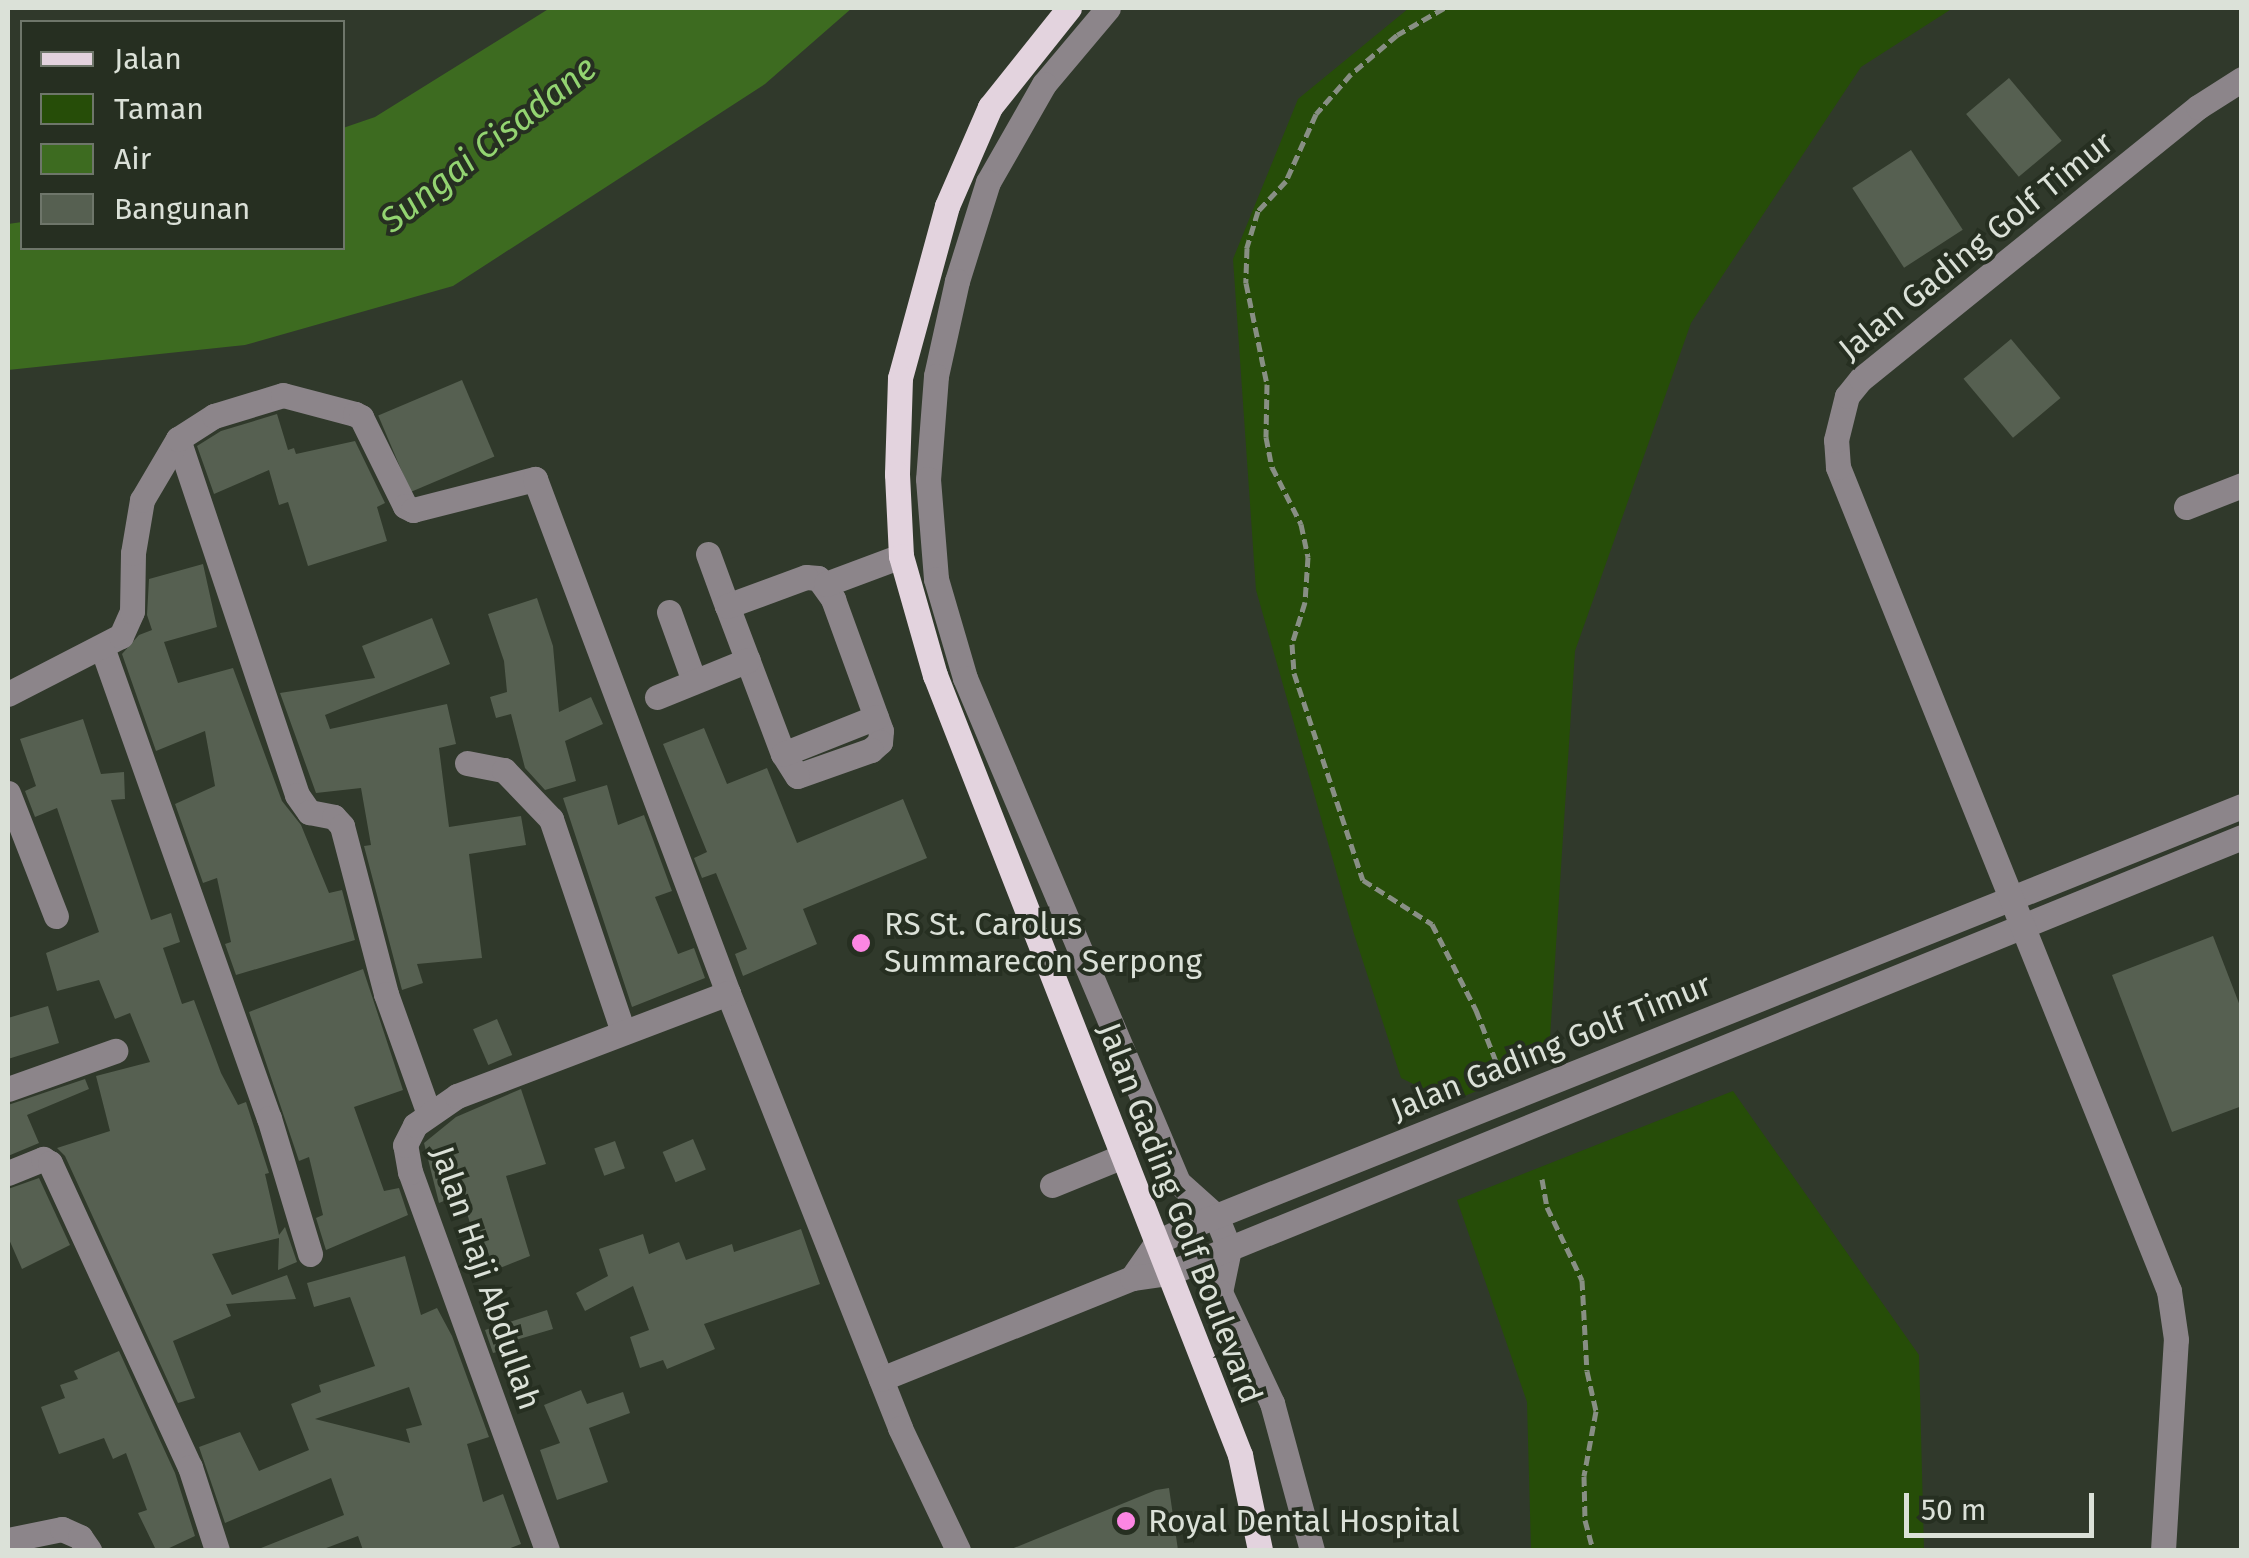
<!DOCTYPE html>
<style>
body{margin:0}
#map{position:relative;width:2249px;height:1558px;overflow:hidden;background:#30392b;font-family:"Fira Sans",sans-serif}
div>[style]{position:absolute}
[style*='--x']{left:calc(var(--x)*1px);top:calc(var(--y)*1px);width:calc(var(--w)*1px);rotate:calc(var(--a)*1deg)}
.green>*{inset:0;background:#264d08}
.water>*{inset:0;background:#3d6b20}
.building>*{inset:0;background:#566051;transform-origin:0 0}
.path>*{height:5px;margin-top:-2.5px;transform-origin:0;background:repeating-linear-gradient(90deg,#888f84 0 10px,transparent 0 15px)}
.minor>*{height:25px;margin:-12.5px;padding:0 12.5px;transform-origin:12.5px;border-radius:12.5px;background:#8c858a}
.major>*{height:25px;margin:-12.5px;padding:0 12.5px;transform-origin:12.5px;border-radius:12.5px;background:#e3d3de}
.dots>*{width:28px;height:28px;translate:-50% -50%;box-sizing:border-box;border:5px solid #262f21;border-radius:50%}
span{translate:-50% -50%;white-space:nowrap;text-align:center;line-height:1.15;-webkit-text-stroke:8px #262f21;paint-order:stroke}
.street-label{font-size:32px;color:#dbe1d8}
.poi-label{font-size:32px;color:#dbe1d8}
.left{translate:0 -50%;text-align:left}
.water-label{font-size:35px;color:#93d471;font-style:italic}
.frame{position:absolute;inset:0;border:10px solid #dbe1d8;pointer-events:none}
.legend{position:absolute;left:20px;top:20px;width:325px;height:230px;box-sizing:border-box;background:#262f21;border:2px solid #6e766a;margin:0;padding:12px 18px;list-style:none;font-size:30px;color:#dbe1d8}
.legend li{display:flex;align-items:center;gap:20px;height:50px}
.legend b{width:50px;border:2px solid #6e766a}
.scale{position:absolute;left:1904px;top:1493px;width:190px;height:45px;box-sizing:border-box;border:5px solid #dbe1d8;border-top:0;padding-left:12px;font-size:30px;line-height:35px;white-space:nowrap;color:#dbe1d8;-webkit-text-stroke:8px #262f21;paint-order:stroke}
</style>
<div id="map">
<div class="green">
<div style="clip-path:polygon(1409px 8px,1953px 8px,1861px 67px,1691px 323px,1575px 651px,1550px 1038px,1504px 1079px,1451px 1102px,1401px 1078px,1354px 934px,1256px 590px,1233px 259px,1298px 99px)"></div>
<div style="clip-path:polygon(1733px 1091px,1919px 1355px,1924px 1550px,1531px 1550px,1527px 1402px,1457px 1200px)"></div>
</div>
<div class="water">
<div style="clip-path:polygon(550px 8px,852px 8px,765px 84px,453px 286px,245px 345px,8px 370px,8px 224px,22px 222px,22px 248px,342px 248px,343px 128px,375px 117px)"></div>
</div>
<div class="building">
<div style="left:2009px;top:78px;width:82px;height:56px;rotate:50deg"></div>
<div style="left:1911px;top:150px;width:95px;height:70px;rotate:57deg"></div>
<div style="left:2011px;top:339px;width:77px;height:62px;rotate:50deg"></div>
<div style="left:462px;top:380px;width:83px;height:91px;rotate:67deg"></div>
<div style="clip-path:polygon(277px 414px,288px 450px,294px 448px,296px 454px,355px 441px,385px 503px,377px 507px,387px 541px,308px 566px,288px 502px,279px 505px,269px 470px,214px 494px,197px 446px,221px 431px)"></div>
<div style="clip-path:polygon(203px 564px,217px 627px,164px 642px,178px 683px,233px 668px,282px 801px,301px 825px,329px 893px,342px 890px,355px 940px,236px 975px,225px 944px,231px 942px,217px 878px,203px 883px,175px 804px,215px 786px,205px 731px,156px 751px,122px 654px,139px 635px,152px 630px,147px 615px,149px 579px)"></div>
<div style="clip-path:polygon(537px 598px,553px 646px,559px 712px,591px 697px,603px 724px,565px 741px,576px 781px,545px 790px,525px 768px,511px 714px,496px 718px,490px 697px,507px 692px,504px 661px,488px 614px)"></div>
<div style="clip-path:polygon(432px 618px,450px 664px,325px 715px,330px 729px,447px 704px,456px 744px,439px 748px,449px 827px,521px 816px,526px 845px,469px 854px,482px 958px,417px 964px,423px 983px,402px 990px,364px 846px,371px 845px,361px 788px,316px 793px,280px 693px,375px 678px,362px 646px)"></div>
<div style="clip-path:polygon(83px 719px,101px 774px,124px 772px,125px 799px,111px 800px,151px 920px,171px 913px,180px 942px,163px 948px,182px 1004px,194px 1000px,221px 1073px,238px 1105px,246px 1102px,269px 1173px,265px 1174px,279px 1235px,285px 1227px,297px 1262px,278px 1270px,279px 1238px,212px 1254px,232px 1295px,287px 1275px,296px 1299px,226px 1304px,231px 1316px,173px 1341px,195px 1398px,178px 1403px,65px 1156px,57px 1148px,110px 1131px,96px 1076px,150px 1062px,130px 1013px,115px 1019px,99px 980px,57px 991px,46px 953px,99px 932px,57px 808px,35px 817px,25px 791px,36px 786px,20px 739px)"></div>
<div style="clip-path:polygon(704px 728px,727px 784px,767px 768px,797px 843px,903px 799px,927px 858px,803px 909px,817px 944px,743px 976px,735px 954px,747px 949px,716px 873px,702px 878px,694px 858px,707px 852px,663px 744px)"></div>
<div style="clip-path:polygon(607px 785px,618px 825px,644px 815px,672px 891px,655px 897px,678px 954px,694px 948px,705px 978px,632px 1007px,563px 798px)"></div>
<div style="clip-path:polygon(2213px 936px,2242px 1011px,2242px 1106px,2172px 1132px,2112px 975px)"></div>
<div style="clip-path:polygon(363px 969px,403px 1090px,354px 1107px,384px 1191px,399px 1188px,408px 1215px,326px 1250px,316px 1218px,323px 1215px,309px 1157px,299px 1161px,249px 1012px)"></div>
<div style="clip-path:polygon(48px 1006px,59px 1043px,8px 1059px,8px 1018px)"></div>
<div style="left:497px;top:1019px;width:39px;height:26px;rotate:67deg"></div>
<div style="clip-path:polygon(85px 1079px,89px 1089px,27px 1115px,39px 1143px,8px 1156px,8px 1105px)"></div>
<div style="clip-path:polygon(521px 1089px,546px 1164px,506px 1176px,530px 1256px,495px 1270px,476px 1221px,470px 1223px,461px 1194px,439px 1203px,424px 1143px,456px 1117px)"></div>
<div style="left:693px;top:1139px;width:33px;height:33px;rotate:67deg"></div>
<div style="left:615px;top:1141px;width:29px;height:22px;rotate:70deg"></div>
<div style="clip-path:polygon(39px 1178px,70px 1245px,22px 1269px,8px 1237px,8px 1189px)"></div>
<div style="clip-path:polygon(801px 1229px,820px 1284px,704px 1324px,715px 1349px,667px 1369px,663px 1360px,640px 1368px,630px 1337px,649px 1330px,633px 1286px,585px 1311px,576px 1293px,608px 1276px,599px 1249px,643px 1234px,649px 1254px,679px 1242px,686px 1260px,732px 1244px,734px 1252px)"></div>
<div style="clip-path:polygon(evenodd,405px 1256px,421px 1315px,437px 1308px,452px 1336px,489px 1437px,467px 1444px,483px 1502px,503px 1494px,521px 1544px,505px 1550px,363px 1550px,358px 1536px,321px 1550px,256px 1550px,344px 1515px,331px 1478px,225px 1523px,199px 1447px,240px 1432px,259px 1471px,309px 1450px,291px 1404px,321px 1392px,319px 1385px,375px 1366px,350px 1297px,314px 1307px,307px 1283px,405px 1256px,409px 1387px,422px 1425px,406px 1429px,410px 1443px,315px 1419px,409px 1387px)"></div>
<div style="clip-path:polygon(547px 1310px,553px 1329px,509px 1342px,511px 1348px,493px 1353px,485px 1330px)"></div>
<div style="clip-path:polygon(119px 1351px,175px 1473px,195px 1536px,165px 1550px,156px 1550px,138px 1513px,147px 1510px,126px 1453px,113px 1459px,104px 1438px,59px 1454px,41px 1407px,65px 1398px,60px 1385px,78px 1379px,74px 1371px)"></div>
<div style="clip-path:polygon(581px 1390px,587px 1404px,623px 1392px,630px 1413px,589px 1428px,608px 1482px,557px 1500px,540px 1450px,560px 1443px,544px 1405px)"></div>
<div style="clip-path:polygon(1169px 1488px,1178px 1550px,1009px 1550px,1156px 1490px)"></div>
</div>
<div class="path">
<div style="--x:1444;--y:8;--w:54;--a:150.1"></div>
<div style="--x:1397;--y:35;--w:60;--a:139.7"></div>
<div style="--x:1351;--y:74;--w:53;--a:131.2"></div>
<div style="--x:1316;--y:114;--w:73;--a:114.1"></div>
<div style="--x:1286;--y:181;--w:41;--a:133"></div>
<div style="--x:1258;--y:211;--w:39;--a:107"></div>
<div style="--x:1247;--y:248;--w:35;--a:92"></div>
<div style="--x:1246;--y:283;--w:103;--a:78.3"></div>
<div style="--x:1267;--y:384;--w:53;--a:91.1"></div>
<div style="--x:1266;--y:437;--w:31;--a:79"></div>
<div style="--x:1272;--y:467;--w:64;--a:63"></div>
<div style="--x:1301;--y:524;--w:34;--a:78"></div>
<div style="--x:1308;--y:557;--w:45;--a:93.8"></div>
<div style="--x:1305;--y:602;--w:44;--a:107.2"></div>
<div style="--x:1292;--y:644;--w:29;--a:86"></div>
<div style="--x:1294;--y:673;--w:218;--a:71.6"></div>
<div style="--x:1363;--y:880;--w:82;--a:32.5"></div>
<div style="--x:1432;--y:924;--w:97;--a:62.9"></div>
<div style="--x:1476;--y:1010;--w:58;--a:68.7"></div>
<div style="--x:1542;--y:1179;--w:28;--a:80"></div>
<div style="--x:1547;--y:1207;--w:81;--a:64.4"></div>
<div style="--x:1582;--y:1280;--w:91;--a:86.9"></div>
<div style="--x:1587;--y:1371;--w:41;--a:77.3"></div>
<div style="--x:1596;--y:1411;--w:66;--a:100.5"></div>
<div style="--x:1584;--y:1476;--w:44;--a:88.7"></div>
<div style="--x:1585;--y:1520;--w:31;--a:75"></div>
</div>
<div class="minor">
<div style="--x:1108;--y:8;--w:99;--a:130.1"></div>
<div style="--x:1044;--y:84;--w:113;--a:119.7"></div>
<div style="--x:988;--y:182;--w:104;--a:107.4"></div>
<div style="--x:957;--y:281;--w:97;--a:102.5"></div>
<div style="--x:936;--y:376;--w:103;--a:94.4"></div>
<div style="--x:928;--y:479;--w:100;--a:85.4"></div>
<div style="--x:936;--y:579;--w:103;--a:73.7"></div>
<div style="--x:965;--y:678;--w:547;--a:67.09"></div>
<div style="--x:1178;--y:1182;--w:51;--a:41.8"></div>
<div style="--x:1216;--y:1216;--w:35;--a:68"></div>
<div style="--x:1229;--y:1249;--w:44;--a:101.8"></div>
<div style="--x:1220;--y:1292;--w:123;--a:64.9"></div>
<div style="--x:1272;--y:1403;--w:152;--a:74.8"></div>
<div style="--x:178;--y:439;--w:375;--a:71.5"></div>
<div style="--x:297;--y:795;--w:21;--a:55"></div>
<div style="--x:309;--y:812;--w:25;--a:11"></div>
<div style="--x:334;--y:817;--w:12;--a:48"></div>
<div style="--x:342;--y:826;--w:174;--a:75.3"></div>
<div style="--x:386;--y:994;--w:127;--a:70.3"></div>
<div style="--x:2186;--y:507;--w:60;--a:-21.4"></div>
<div style="--x:708;--y:554;--w:55;--a:69.9"></div>
<div style="--x:806;--y:577;--w:12;--a:5"></div>
<div style="--x:818;--y:578;--w:26;--a:54"></div>
<div style="--x:833;--y:599;--w:140;--a:70"></div>
<div style="--x:881;--y:731;--w:11;--a:95"></div>
<div style="--x:880;--y:742;--w:12;--a:138"></div>
<div style="--x:871;--y:750;--w:78;--a:160.6"></div>
<div style="--x:797;--y:776;--w:26;--a:-122"></div>
<div style="--x:783;--y:754;--w:158;--a:-110.7"></div>
<div style="--x:727;--y:606;--w:84;--a:-20.2"></div>
<div style="--x:826;--y:584;--w:80;--a:-20.5"></div>
<div style="--x:669;--y:612;--w:73;--a:70.1"></div>
<div style="--x:102;--y:647;--w:500;--a:70.5"></div>
<div style="--x:269;--y:1118;--w:142;--a:73.2"></div>
<div style="--x:8;--y:694;--w:127;--a:-27.2"></div>
<div style="--x:121;--y:636;--w:27;--a:-66"></div>
<div style="--x:132;--y:611;--w:58;--a:-89"></div>
<div style="--x:133;--y:553;--w:54;--a:-80.4"></div>
<div style="--x:142;--y:500;--w:71;--a:-59.5"></div>
<div style="--x:178;--y:439;--w:43;--a:-32.6"></div>
<div style="--x:214;--y:416;--w:72;--a:-16.9"></div>
<div style="--x:283;--y:395;--w:74;--a:14.8"></div>
<div style="--x:355;--y:414;--w:7;--a:27"></div>
<div style="--x:361;--y:417;--w:99;--a:63.7"></div>
<div style="--x:405;--y:506;--w:9;--a:27"></div>
<div style="--x:413;--y:510;--w:126;--a:-14.3"></div>
<div style="--x:535;--y:479;--w:549;--a:69.42"></div>
<div style="--x:728;--y:993;--w:468;--a:68.4"></div>
<div style="--x:900;--y:1428;--w:135;--a:64.6"></div>
<div style="--x:657;--y:697;--w:98;--a:-22.1"></div>
<div style="--x:783;--y:754;--w:100;--a:-21.7"></div>
<div style="--x:467;--y:763;--w:38;--a:11"></div>
<div style="--x:504;--y:770;--w:68;--a:46.2"></div>
<div style="--x:551;--y:819;--w:225;--a:71.3"></div>
<div style="--x:8;--y:793;--w:132;--a:68.7"></div>
<div style="--x:8;--y:1089;--w:114;--a:-19.6"></div>
<div style="--x:8;--y:1173;--w:38;--a:-22"></div>
<div style="--x:43;--y:1159;--w:8;--a:30"></div>
<div style="--x:50;--y:1163;--w:335;--a:65.3"></div>
<div style="--x:190;--y:1467;--w:87;--a:72"></div>
<div style="--x:1052;--y:1185;--w:77;--a:-22.2"></div>
<div style="--x:1132;--y:1278;--w:44;--a:-55.2"></div>
<div style="--x:1157;--y:1242;--w:38;--a:-25"></div>
<div style="--x:1191;--y:1226;--w:1132;--a:-21.78"></div>
<div style="--x:881;--y:1379;--w:271;--a:-21.9"></div>
<div style="--x:1132;--y:1278;--w:37;--a:-8"></div>
<div style="--x:1169;--y:1273;--w:1158;--a:-22.11"></div>
<div style="--x:8;--y:1540;--w:55;--a:-11.5"></div>
<div style="--x:62;--y:1529;--w:20;--a:24"></div>
<div style="--x:80;--y:1537;--w:16;--a:55"></div>
<div style="--x:547;--y:1550;--w:402;--a:-109.9"></div>
<div style="--x:410;--y:1172;--w:27;--a:-100"></div>
<div style="--x:405;--y:1145;--w:22;--a:-63"></div>
<div style="--x:415;--y:1125;--w:51;--a:-34.6"></div>
<div style="--x:457;--y:1096;--w:290;--a:-20.8"></div>
<div style="--x:2163;--y:1550;--w:211;--a:-86.5"></div>
<div style="--x:2176;--y:1339;--w:49;--a:-98.3"></div>
<div style="--x:2169;--y:1291;--w:888;--a:-111.89"></div>
<div style="--x:1838;--y:467;--w:27;--a:-94"></div>
<div style="--x:1836;--y:440;--w:45;--a:-76"></div>
<div style="--x:1847;--y:396;--w:22;--a:-51"></div>
<div style="--x:1861;--y:379;--w:433;--a:-38.9"></div>
<div style="--x:2198;--y:107;--w:52;--a:-32.5"></div>
</div>
<div class="major">
<div style="--x:1069;--y:8;--w:127;--a:128.6"></div>
<div style="--x:990;--y:107;--w:108;--a:113.5"></div>
<div style="--x:947;--y:206;--w:178;--a:105.3"></div>
<div style="--x:900;--y:378;--w:96;--a:91.8"></div>
<div style="--x:897;--y:474;--w:82;--a:87.2"></div>
<div style="--x:901;--y:556;--w:124;--a:74.1"></div>
<div style="--x:935;--y:675;--w:838;--a:68.64"></div>
<div style="--x:1240;--y:1455;--w:97;--a:78.1"></div>
</div>
<div class="dots">
<div style="left:861px;top:943px;background:#fc86e3"></div>
<div style="left:1126px;top:1521px;background:#fc86e3"></div>
</div>
<div class="street-label">
<span style="left:1976px;top:246px;rotate:-39deg">Jalan Gading Golf Timur</span>
<span style="left:1551px;top:1047px;rotate:-22deg">Jalan Gading Golf Timur</span>
<span style="left:1180px;top:1213px;rotate:69deg">Jalan Gading Golf Boulevard</span>
<span style="left:486px;top:1278px;rotate:71deg">Jalan Haji Abdullah</span>
</div>
<div class="poi-label">
<span class="left" style="left:884px;top:943px">RS St. Carolus<br>Summarecon Serpong</span>
<span class="left" style="left:1148px;top:1521px">Royal Dental Hospital</span>
</div>
<div class="water-label">
<span style="left:488px;top:144px;rotate:-38deg">Sungai Cisadane</span>
</div>
<div class="frame"></div>
<ul class="legend">
<li><b style="height:12px;background:#e3d3de"></b>Jalan</li>
<li><b style="height:28px;background:#264d08"></b>Taman</li>
<li><b style="height:28px;background:#3d6b20"></b>Air</li>
<li><b style="height:28px;background:#566051"></b>Bangunan</li>
</ul>
<div class="scale">50 m</div>
</div>
